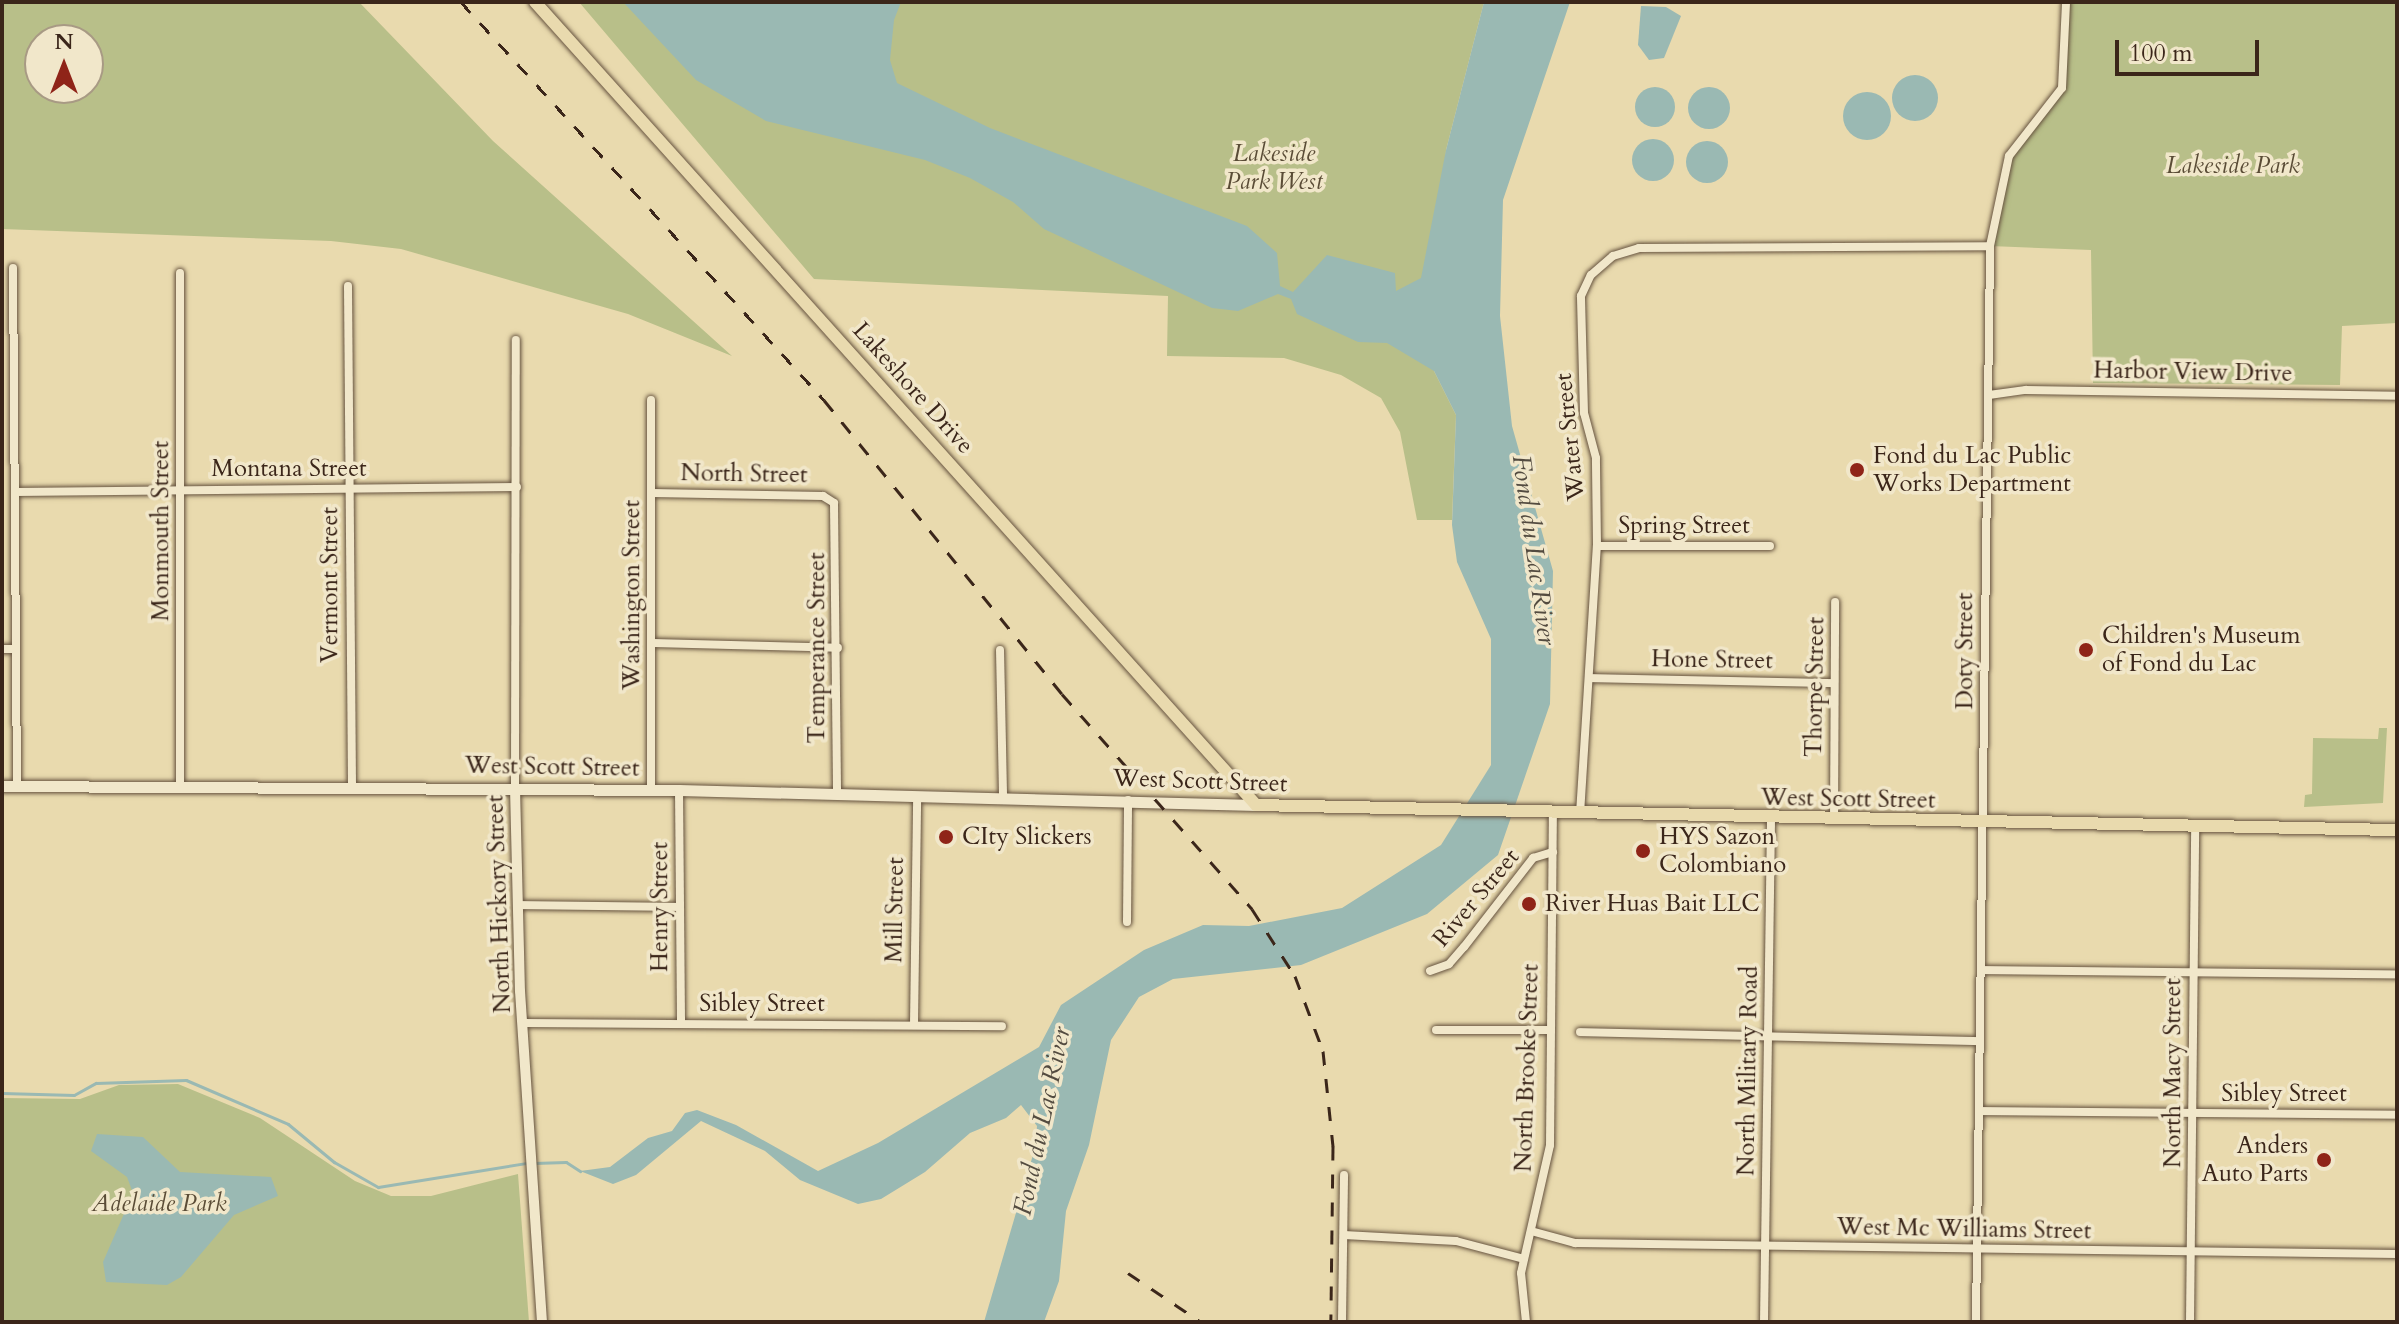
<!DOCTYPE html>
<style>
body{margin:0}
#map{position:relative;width:2399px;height:1324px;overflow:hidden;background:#e9daae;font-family:Cardo,serif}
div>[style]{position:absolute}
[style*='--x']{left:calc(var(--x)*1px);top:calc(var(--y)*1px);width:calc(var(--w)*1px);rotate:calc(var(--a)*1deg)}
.green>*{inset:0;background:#b8bf89}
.water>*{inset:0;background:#9ab9b3}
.round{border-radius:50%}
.stream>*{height:3px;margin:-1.5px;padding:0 1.5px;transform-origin:1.5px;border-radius:1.5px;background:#9ab9b3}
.roads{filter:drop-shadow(0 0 2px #66533f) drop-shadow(0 0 2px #66533f)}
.minor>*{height:8px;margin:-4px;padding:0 4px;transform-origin:4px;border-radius:4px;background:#f1e7ca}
.tertiary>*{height:10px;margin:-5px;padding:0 5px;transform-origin:5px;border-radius:5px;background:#f1e7ca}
.secondary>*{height:11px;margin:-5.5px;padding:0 5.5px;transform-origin:5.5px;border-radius:5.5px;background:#f1e7ca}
.primary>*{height:12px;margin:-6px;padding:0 6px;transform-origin:6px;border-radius:6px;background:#e9daae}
.rail>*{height:3px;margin-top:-1.5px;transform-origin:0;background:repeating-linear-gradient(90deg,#3b261a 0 14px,transparent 0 28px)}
.dots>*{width:22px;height:22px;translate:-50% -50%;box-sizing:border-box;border:4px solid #f1e7ca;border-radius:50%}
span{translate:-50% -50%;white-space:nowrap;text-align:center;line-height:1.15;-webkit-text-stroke:7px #f1e7ca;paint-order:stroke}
.park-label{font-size:24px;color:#5a4c36;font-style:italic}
.street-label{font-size:24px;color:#3b261a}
.poi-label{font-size:24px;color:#3b261a}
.left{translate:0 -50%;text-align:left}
.right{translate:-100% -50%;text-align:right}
.water-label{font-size:26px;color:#534b40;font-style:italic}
.frame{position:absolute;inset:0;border:4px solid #3b261a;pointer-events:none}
.north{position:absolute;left:24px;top:24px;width:80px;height:80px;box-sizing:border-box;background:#f1e7ca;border:2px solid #a89a84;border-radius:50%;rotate:0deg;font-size:22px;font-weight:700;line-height:32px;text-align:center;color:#3b261a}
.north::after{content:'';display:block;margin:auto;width:28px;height:36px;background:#8f2418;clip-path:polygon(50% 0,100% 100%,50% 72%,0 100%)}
.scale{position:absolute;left:2115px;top:40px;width:144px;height:36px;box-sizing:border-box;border:4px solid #3b261a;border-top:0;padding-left:10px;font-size:24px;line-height:28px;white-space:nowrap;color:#3b261a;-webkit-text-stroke:6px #f1e7ca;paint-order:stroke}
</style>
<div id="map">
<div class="green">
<div style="clip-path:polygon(evenodd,2px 2px,359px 2px,493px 141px,732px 356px,628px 314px,401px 249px,331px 241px,2px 229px,2px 2px,88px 40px,88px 88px,40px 88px,40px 40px,88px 40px)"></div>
<div style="clip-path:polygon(579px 2px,1484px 2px,1446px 150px,1434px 371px,1456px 415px,1452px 520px,1417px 520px,1400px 432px,1381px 398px,1341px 375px,1284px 358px,1167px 356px,1168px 296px,814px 279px)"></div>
<div style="clip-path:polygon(2066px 2px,2397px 2px,2397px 323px,2342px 326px,2340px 385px,2093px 383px,2091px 250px,1990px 246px,2009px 156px,2058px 99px)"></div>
<div style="clip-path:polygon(2379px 728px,2387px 728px,2383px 803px,2304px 807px,2305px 795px,2312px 794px,2313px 738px,2378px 739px)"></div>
<div style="clip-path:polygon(178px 1084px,260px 1118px,355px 1181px,391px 1196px,431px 1196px,518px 1174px,529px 1322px,2px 1322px,2px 1098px,80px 1099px,119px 1085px)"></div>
</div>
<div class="water">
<div style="clip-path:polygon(623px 2px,901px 2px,894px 20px,890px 60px,897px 83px,990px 128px,1247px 226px,1277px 253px,1280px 286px,1293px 292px,1327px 255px,1395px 273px,1396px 291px,1421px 278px,1446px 150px,1484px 2px,1570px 2px,1503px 200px,1500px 316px,1512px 426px,1553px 571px,1550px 704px,1498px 855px,1427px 914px,1301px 965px,1173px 979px,1139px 997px,1111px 1040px,1089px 1145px,1066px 1211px,1059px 1281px,1044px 1322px,984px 1322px,1035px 1148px,1037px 1126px,1021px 1105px,1006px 1118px,970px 1133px,925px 1172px,881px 1199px,858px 1204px,800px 1180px,765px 1151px,701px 1121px,636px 1175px,613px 1184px,580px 1171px,610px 1167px,648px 1138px,672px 1131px,685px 1113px,697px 1110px,736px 1125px,818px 1171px,878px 1143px,1039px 1047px,1061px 1005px,1144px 950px,1203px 925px,1249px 926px,1342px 908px,1441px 845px,1491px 765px,1491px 639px,1457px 562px,1452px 525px,1456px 415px,1434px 371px,1387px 343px,1358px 342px,1297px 314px,1291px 299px,1278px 294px,1238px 311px,1212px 308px,1044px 229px,1013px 202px,970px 178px,925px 160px,766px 121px,696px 80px)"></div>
<div style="clip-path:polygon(1641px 6px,1666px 7px,1681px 16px,1664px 58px,1649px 60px,1638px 45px)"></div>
<div class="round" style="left:1892px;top:75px;width:46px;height:46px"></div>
<div class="round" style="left:1635px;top:87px;width:40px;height:40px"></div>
<div class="round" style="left:1688px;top:87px;width:42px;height:42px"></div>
<div class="round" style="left:1843px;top:92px;width:48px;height:48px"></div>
<div class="round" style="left:1632px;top:139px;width:42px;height:42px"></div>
<div class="round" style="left:1686px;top:141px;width:42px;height:42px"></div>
<div style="clip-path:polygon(97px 1134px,143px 1137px,180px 1172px,271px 1177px,278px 1196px,234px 1215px,181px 1277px,167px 1285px,106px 1282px,103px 1262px,133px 1193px,127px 1177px,91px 1151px)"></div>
</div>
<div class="stream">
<div style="--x:2;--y:1093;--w:72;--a:1.6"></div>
<div style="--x:74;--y:1095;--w:25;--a:-29"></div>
<div style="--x:96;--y:1083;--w:90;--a:-1.9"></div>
<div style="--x:186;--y:1080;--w:111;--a:23.3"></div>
<div style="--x:288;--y:1124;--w:60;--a:39.6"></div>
<div style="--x:334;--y:1162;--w:51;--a:29.6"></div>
<div style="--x:378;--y:1187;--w:151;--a:-9.2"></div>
<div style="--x:534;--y:1163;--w:32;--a:-2"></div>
<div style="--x:566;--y:1162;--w:17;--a:33"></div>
</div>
<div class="roads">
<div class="minor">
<div style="--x:13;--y:268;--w:518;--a:89.56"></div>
<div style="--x:348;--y:286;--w:501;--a:89.54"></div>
<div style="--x:1989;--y:395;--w:37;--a:-8"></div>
<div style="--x:2026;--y:390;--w:371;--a:0.9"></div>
<div style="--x:651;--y:400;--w:390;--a:90"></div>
<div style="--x:15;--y:492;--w:502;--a:-0.57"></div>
<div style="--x:652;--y:493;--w:171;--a:1"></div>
<div style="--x:823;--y:496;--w:13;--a:32"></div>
<div style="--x:834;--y:503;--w:292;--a:89.4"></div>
<div style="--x:1597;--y:546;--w:173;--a:0"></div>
<div style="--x:653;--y:643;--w:185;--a:1.5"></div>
<div style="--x:2;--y:649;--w:14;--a:0"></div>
<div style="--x:1000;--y:650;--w:148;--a:88.8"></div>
<div style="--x:1590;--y:678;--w:244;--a:1.2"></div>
<div style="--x:180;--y:788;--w:515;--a:-90"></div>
<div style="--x:515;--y:788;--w:448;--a:-89.9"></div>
<div style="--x:679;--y:790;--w:233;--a:89.5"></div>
<div style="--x:1580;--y:814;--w:269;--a:-86.4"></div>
<div style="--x:1597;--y:546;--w:88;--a:-90.7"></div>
<div style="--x:1596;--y:458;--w:47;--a:-104.9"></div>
<div style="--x:1584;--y:413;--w:117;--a:-91.5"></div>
<div style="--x:1581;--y:296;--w:23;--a:-65"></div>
<div style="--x:1591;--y:275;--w:29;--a:-41"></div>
<div style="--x:1613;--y:256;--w:27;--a:-17"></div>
<div style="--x:1639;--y:248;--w:351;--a:-0.3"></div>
<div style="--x:1834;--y:820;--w:218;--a:-89.7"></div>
<div style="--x:518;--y:905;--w:161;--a:0.7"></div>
<div style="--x:1127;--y:922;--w:122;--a:-89.5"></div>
<div style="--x:1981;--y:970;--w:416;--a:0.6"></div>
<div style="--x:1430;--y:971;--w:20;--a:-20"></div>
<div style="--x:1449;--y:964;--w:23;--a:-49"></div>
<div style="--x:1464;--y:947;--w:113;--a:-52.2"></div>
<div style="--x:1533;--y:858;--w:21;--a:-17"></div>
<div style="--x:523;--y:1023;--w:479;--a:0.4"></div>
<div style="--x:914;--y:1024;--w:228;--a:-89.2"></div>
<div style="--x:1436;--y:1030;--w:115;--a:0"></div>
<div style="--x:1580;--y:1032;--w:400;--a:1.3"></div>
<div style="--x:1979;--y:1111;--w:418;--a:0.5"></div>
<div style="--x:1531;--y:1231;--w:46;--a:15.3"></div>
<div style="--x:1575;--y:1243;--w:822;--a:0.77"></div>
<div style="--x:1344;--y:1235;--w:112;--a:3.1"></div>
<div style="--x:1456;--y:1241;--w:70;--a:14.8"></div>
<div style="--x:1342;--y:1322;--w:147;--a:-89.2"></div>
<div style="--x:1526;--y:1322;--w:49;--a:-95.8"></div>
<div style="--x:1521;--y:1273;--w:131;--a:-77.2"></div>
<div style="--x:1550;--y:1145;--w:332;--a:-89.5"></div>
<div style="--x:1764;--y:1322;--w:502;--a:-89.2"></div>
<div style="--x:1976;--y:1322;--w:1076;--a:-89.25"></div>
<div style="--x:1990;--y:246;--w:92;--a:-78.1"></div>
<div style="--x:2009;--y:156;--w:86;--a:-52.1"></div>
<div style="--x:2062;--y:88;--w:86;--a:-87.3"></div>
<div style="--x:2190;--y:1322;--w:497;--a:-89.4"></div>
</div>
<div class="tertiary">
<div style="--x:515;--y:788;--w:203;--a:88.6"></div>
<div style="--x:520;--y:991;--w:332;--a:86.2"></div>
</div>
<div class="secondary">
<div style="--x:2;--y:786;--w:677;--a:0.34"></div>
<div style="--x:679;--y:790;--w:577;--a:1.49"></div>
</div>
<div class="primary">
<div style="--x:535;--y:2;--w:1079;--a:48.08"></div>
<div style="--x:1256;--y:805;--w:1141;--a:1.26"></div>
</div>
</div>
<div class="rail">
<div style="--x:461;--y:2;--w:539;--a:47.63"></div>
<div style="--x:824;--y:400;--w:378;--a:51"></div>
<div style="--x:1062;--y:694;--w:287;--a:48.5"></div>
<div style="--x:1252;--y:909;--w:80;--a:57.3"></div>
<div style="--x:1295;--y:976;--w:80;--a:69.5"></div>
<div style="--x:1323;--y:1051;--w:96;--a:84"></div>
<div style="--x:1333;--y:1146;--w:176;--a:90.7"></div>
<div style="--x:1128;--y:1273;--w:88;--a:33.9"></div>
</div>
<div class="dots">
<div style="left:1857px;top:470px;background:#8f2418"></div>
<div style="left:2086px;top:650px;background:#8f2418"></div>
<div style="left:946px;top:837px;background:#8f2418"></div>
<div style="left:1643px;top:851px;background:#8f2418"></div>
<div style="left:1529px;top:904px;background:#8f2418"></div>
<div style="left:2324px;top:1160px;background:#8f2418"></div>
</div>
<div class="park-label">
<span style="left:1274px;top:168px">Lakeside<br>Park West</span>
<span style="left:2233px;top:166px">Lakeside Park</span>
<span style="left:159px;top:1204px">Adelaide Park</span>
</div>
<div class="street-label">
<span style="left:2193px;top:372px;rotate:1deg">Harbor View Drive</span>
<span style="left:913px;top:388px;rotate:48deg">Lakeshore Drive</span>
<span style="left:1570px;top:437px;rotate:-96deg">Water Street</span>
<span style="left:289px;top:469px">Montana Street</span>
<span style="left:744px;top:474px;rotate:1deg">North Street</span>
<span style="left:1684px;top:526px">Spring Street</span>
<span style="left:161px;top:531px;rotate:-90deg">Monmouth Street</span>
<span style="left:330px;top:585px;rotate:-90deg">Vermont Street</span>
<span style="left:632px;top:595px;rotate:-90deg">Washington Street</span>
<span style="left:817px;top:648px;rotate:-90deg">Temperance Street</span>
<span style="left:1965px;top:651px;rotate:-90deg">Doty Street</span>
<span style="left:1712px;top:660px;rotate:1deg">Hone Street</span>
<span style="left:1815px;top:687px;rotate:-89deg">Thorpe Street</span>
<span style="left:552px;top:767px;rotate:1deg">West Scott Street</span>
<span style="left:1200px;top:781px;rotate:2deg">West Scott Street</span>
<span style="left:1848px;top:799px;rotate:1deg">West Scott Street</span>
<span style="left:1476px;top:898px;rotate:-50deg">River Street</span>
<span style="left:499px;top:904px;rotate:-92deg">North Hickory Street</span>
<span style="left:660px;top:907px;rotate:-90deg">Henry Street</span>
<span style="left:895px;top:910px;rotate:-89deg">Mill Street</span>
<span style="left:762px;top:1004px">Sibley Street</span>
<span style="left:1527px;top:1068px;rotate:-88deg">North Brooke Street</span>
<span style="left:1748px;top:1071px;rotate:-89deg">North Military Road</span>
<span style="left:2173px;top:1073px;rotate:-90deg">North Macy Street</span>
<span style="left:2284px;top:1094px">Sibley Street</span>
<span style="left:1964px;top:1229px;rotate:1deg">West Mc Williams Street</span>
</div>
<div class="poi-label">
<span class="left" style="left:1873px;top:470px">Fond du Lac Public<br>Works Department</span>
<span class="left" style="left:2102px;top:650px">Children's Museum<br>of Fond du Lac</span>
<span class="left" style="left:962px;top:837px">CIty Slickers</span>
<span class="left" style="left:1659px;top:851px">HYS Sazon<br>Colombiano</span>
<span class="left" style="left:1545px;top:904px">River Huas Bait LLC</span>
<span class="right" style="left:2308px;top:1160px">Anders<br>Auto Parts</span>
</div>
<div class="water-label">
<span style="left:1534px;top:550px;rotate:82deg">Fond du Lac River</span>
<span style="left:1042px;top:1121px;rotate:-78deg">Fond du Lac River</span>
</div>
<div class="frame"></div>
<div class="north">N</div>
<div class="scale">100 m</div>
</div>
